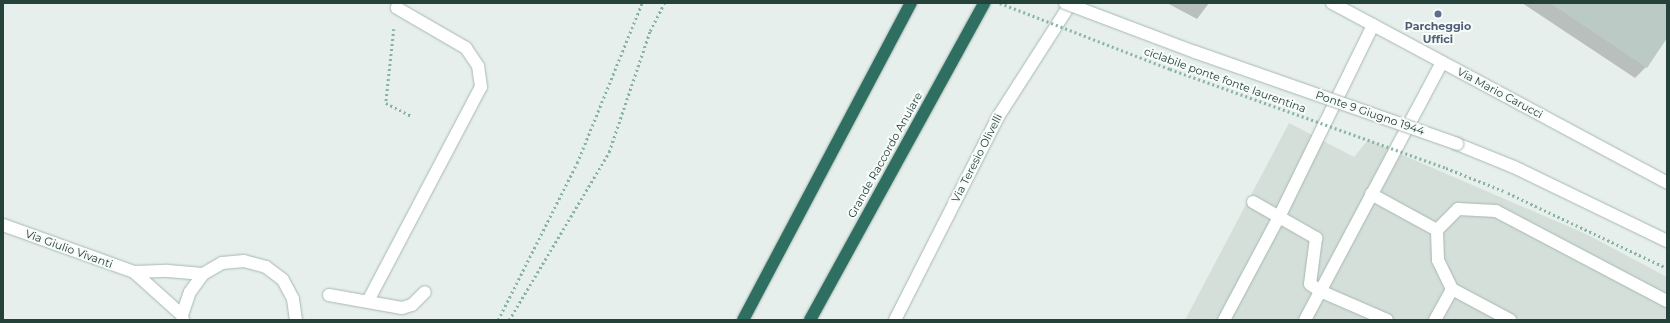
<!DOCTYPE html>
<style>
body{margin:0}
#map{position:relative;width:1670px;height:323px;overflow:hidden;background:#e6efeb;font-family:Montserrat,sans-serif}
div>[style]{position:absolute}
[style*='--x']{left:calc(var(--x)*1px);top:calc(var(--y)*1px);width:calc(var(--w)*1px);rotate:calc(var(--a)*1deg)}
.built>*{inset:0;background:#d4dfda}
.shadow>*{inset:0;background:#0003}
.building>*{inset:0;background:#bbcac4}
.path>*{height:2.5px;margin-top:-1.25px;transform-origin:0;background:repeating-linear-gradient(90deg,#86b3a5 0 2px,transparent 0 5px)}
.roads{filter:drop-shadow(0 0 1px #a8b8b2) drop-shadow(0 0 1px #a8b8b2)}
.lane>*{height:12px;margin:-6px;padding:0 6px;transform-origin:6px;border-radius:6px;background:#fff}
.street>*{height:12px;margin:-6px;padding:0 6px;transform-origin:6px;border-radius:6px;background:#fff}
.highway>*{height:12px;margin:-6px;padding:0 6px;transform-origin:6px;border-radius:6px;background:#2f6f62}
.path-bridge>*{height:2.5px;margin-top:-1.25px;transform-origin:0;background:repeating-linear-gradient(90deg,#86b3a5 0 2px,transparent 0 5px)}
.bridges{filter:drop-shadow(0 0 1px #a8b8b2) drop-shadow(0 0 1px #a8b8b2)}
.lane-bridge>*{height:12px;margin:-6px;padding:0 6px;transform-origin:6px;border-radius:6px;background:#fff}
.dots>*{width:11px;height:11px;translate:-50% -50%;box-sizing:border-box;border:2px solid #f7fbf9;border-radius:50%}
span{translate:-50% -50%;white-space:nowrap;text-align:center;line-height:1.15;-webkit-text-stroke:4px #f7fbf9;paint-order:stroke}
.service-label{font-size:11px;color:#4e5e75;font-weight:700}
.street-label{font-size:11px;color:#24423a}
.frame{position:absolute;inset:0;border:4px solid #24423a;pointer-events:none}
</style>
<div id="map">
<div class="built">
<div style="clip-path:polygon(1289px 123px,1354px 157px,1368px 140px,1586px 234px,1667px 277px,1667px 320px,1185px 320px)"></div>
</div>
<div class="shadow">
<div style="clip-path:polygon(1167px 3px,1209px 3px,1197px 19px)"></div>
<div style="clip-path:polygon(1522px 3px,1667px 3px,1667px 36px,1646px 67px,1635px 78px)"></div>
</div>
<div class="building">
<div style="clip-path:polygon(1550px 3px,1667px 3px,1667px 38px,1647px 68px)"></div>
</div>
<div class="path">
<div style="--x:394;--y:29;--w:74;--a:96.2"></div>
<div style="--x:386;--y:103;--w:29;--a:27"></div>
<div style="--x:1446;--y:168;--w:62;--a:21.6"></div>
<div style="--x:1508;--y:193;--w:176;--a:25.3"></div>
<div style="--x:498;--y:320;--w:176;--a:-63.3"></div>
<div style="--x:577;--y:163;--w:173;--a:-67.9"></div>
<div style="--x:509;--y:320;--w:196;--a:-59.2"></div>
<div style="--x:609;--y:152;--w:128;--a:-71.3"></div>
<div style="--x:650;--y:31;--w:31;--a:-63"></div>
</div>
<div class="roads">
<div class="lane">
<div style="--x:1457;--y:144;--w:61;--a:22"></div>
<div style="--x:1514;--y:167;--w:170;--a:25.8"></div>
<div style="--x:1371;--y:194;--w:75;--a:28.6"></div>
<div style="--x:1253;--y:202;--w:73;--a:29.7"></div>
<div style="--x:1316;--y:238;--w:46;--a:97.4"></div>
<div style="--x:1310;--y:284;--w:12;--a:35"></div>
<div style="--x:1320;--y:291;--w:73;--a:23.4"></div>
<div style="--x:1452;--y:289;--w:66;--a:28.1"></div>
<div style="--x:329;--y:295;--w:74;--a:10.1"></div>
<div style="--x:402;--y:308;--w:10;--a:-17"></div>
<div style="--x:412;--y:305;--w:18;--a:-45"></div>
<div style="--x:368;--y:301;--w:242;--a:-62.2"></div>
<div style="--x:481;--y:87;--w:21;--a:-98"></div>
<div style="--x:478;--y:66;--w:22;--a:-124"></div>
<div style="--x:466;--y:48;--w:80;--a:-149.9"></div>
<div style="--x:1224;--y:320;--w:117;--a:-61.9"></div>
<div style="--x:1279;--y:217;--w:214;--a:-63.9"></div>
<div style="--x:1305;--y:320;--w:292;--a:-62"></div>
<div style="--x:1435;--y:320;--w:35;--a:-61"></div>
<div style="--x:1452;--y:289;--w:32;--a:-116"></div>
<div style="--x:1438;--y:260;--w:30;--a:-92"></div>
<div style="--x:1437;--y:230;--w:30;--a:-45"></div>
<div style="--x:1458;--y:209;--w:38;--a:3"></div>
<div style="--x:1496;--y:211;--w:193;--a:27.8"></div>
</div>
<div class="street">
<div style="--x:1332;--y:3;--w:380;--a:28.2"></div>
<div style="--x:3;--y:225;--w:139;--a:19.7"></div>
<div style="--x:134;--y:272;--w:64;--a:41.9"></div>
<div style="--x:134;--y:272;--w:34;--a:-2"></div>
<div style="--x:168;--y:271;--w:35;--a:5"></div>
<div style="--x:183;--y:320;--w:5;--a:-101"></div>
<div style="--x:182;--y:315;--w:24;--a:-71"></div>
<div style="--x:190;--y:292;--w:22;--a:-54"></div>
<div style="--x:203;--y:274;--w:22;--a:-30"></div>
<div style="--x:222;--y:263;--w:22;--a:-5"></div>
<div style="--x:244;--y:261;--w:23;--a:15"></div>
<div style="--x:266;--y:267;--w:21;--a:37"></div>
<div style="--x:283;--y:280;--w:21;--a:62"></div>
<div style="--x:293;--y:299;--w:21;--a:82"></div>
<div style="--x:895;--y:320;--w:228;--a:-63.1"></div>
<div style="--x:998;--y:117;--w:135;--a:-57.4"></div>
</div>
<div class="highway">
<div style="--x:743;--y:320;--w:359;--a:-62.1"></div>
<div style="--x:810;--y:320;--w:362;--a:-61.2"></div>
</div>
</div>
<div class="path-bridge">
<div style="--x:1000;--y:3;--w:182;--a:21.2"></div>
<div style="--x:1170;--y:69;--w:293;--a:19.7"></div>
</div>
<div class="bridges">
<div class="lane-bridge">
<div style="--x:1065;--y:3;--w:139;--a:20.7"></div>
<div style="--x:1195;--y:52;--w:278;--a:19.3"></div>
</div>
</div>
<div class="dots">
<div style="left:1438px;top:14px;background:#5c6f8a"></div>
</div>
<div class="service-label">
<span style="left:1438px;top:33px">Parcheggio<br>Uffici</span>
</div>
<div class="street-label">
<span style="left:1225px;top:80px;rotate:20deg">ciclabile ponte fonte laurentina</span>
<span style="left:1500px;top:93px;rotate:28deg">Via Mario Carucci</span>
<span style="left:1370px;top:113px;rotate:19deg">Ponte 9 Giugno 1944</span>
<span style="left:885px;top:155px;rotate:-61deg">Grande Raccordo Anulare</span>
<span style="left:977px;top:158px;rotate:-63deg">Via Teresio Olivelli</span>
<span style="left:69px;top:249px;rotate:20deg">Via Giulio Vivanti</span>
</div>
<div class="frame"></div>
</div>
